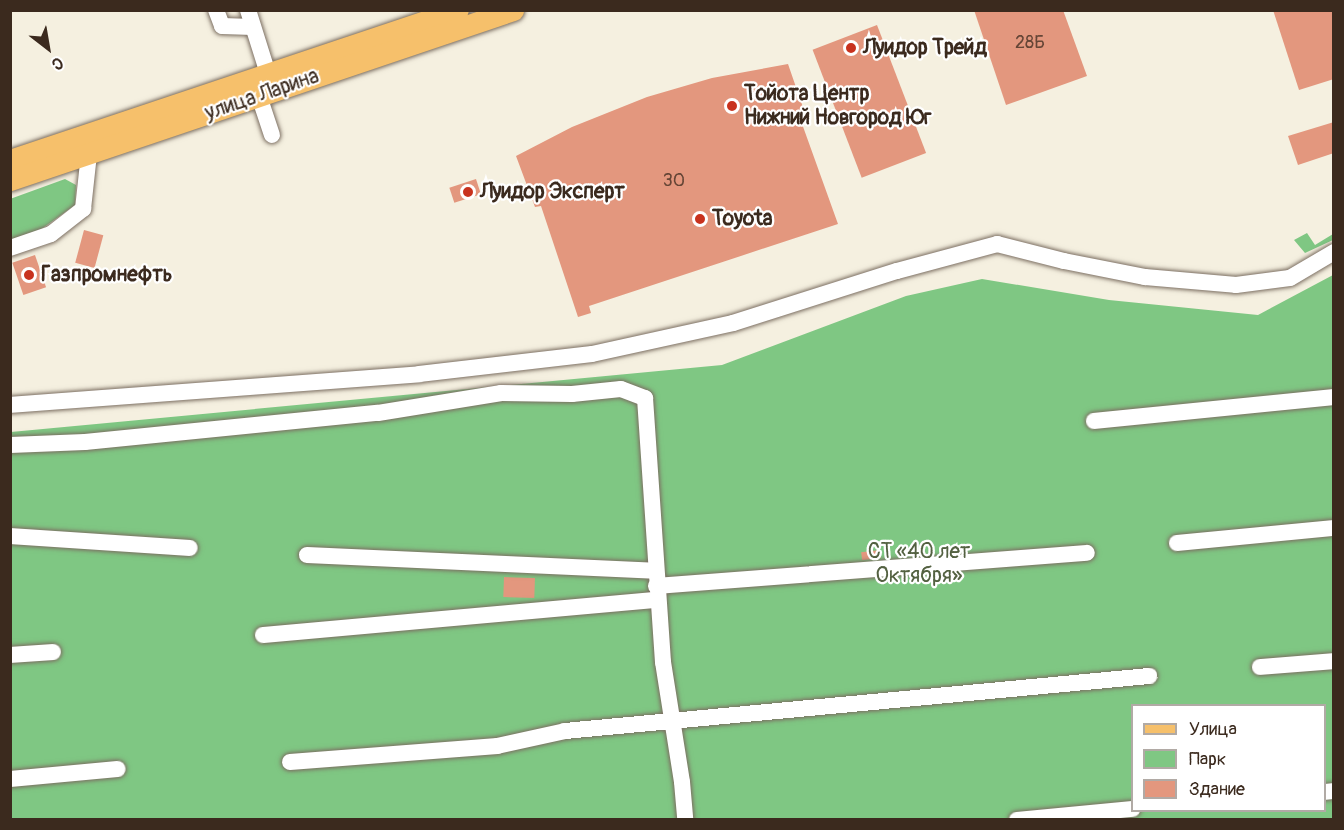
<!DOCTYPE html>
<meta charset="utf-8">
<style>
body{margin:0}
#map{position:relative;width:1344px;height:830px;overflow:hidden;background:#f5f0e0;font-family:Pangolin,sans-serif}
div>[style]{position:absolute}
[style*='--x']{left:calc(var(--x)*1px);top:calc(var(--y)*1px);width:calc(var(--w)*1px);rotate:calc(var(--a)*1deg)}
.green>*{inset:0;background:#7fc783}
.building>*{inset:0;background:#e3977e;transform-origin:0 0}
.roads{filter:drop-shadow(0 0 2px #7c6f62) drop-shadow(0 0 2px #7c6f62)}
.minor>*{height:16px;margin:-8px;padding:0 8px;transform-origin:8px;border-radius:8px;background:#fff}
.major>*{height:21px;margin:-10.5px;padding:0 10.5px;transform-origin:10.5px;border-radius:10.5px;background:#f6c06b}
.dots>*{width:16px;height:16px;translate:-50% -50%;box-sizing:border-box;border:3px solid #fff;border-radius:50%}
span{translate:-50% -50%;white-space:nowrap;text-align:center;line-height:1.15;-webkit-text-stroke:4.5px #fff;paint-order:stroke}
.number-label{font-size:18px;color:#654536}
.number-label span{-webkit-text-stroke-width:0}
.poi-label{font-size:21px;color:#3b2a1e;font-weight:700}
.left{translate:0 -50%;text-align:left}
.street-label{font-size:21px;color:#3b2a1e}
.park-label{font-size:21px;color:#536141}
.frame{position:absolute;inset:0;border:12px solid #3b2a1e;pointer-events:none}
.legend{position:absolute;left:1131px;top:704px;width:195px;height:108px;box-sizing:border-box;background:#fff;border:2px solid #b1aaa5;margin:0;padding:8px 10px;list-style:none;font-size:18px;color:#3b2a1e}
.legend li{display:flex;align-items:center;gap:12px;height:30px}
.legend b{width:30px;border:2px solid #b1aaa5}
.north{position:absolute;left:18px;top:18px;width:60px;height:60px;-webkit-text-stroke:4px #fff;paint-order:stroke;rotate:149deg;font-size:16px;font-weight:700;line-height:24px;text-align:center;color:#3b2a1e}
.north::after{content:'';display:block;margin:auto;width:21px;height:27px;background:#3b2a1e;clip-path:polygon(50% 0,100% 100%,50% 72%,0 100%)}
</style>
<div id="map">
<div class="green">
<div style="clip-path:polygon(65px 179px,76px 185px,75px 205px,33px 235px,11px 242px,10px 199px)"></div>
<div style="clip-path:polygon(1307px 233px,1315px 245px,1333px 234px,1333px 240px,1305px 253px,1294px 240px)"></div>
<div style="clip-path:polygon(evenodd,1333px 275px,1333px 819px,11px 820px,11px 432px,722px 365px,906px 296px,982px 279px,1109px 300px,1258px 315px,1333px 275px,1132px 706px,1324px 706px,1324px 810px,1132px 810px,1132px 706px)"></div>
</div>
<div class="building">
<div style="clip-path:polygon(974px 10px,1063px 10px,1087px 76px,1006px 105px)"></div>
<div style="clip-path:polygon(1273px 10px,1334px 10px,1334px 79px,1299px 90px)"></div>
<div style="left:877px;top:25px;width:137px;height:69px;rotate:69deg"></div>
<div style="clip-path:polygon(788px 64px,807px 119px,801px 121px,838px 224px,589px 306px,591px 313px,578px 317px,541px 206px,535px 207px,516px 156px,572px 127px,647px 97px,712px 78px)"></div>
<div style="clip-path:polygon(1334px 122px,1334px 153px,1298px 165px,1288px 136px)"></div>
<div style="left:476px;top:179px;width:16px;height:28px;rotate:72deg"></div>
<div style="left:84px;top:230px;width:20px;height:34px;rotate:15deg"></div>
<div style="left:35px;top:255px;width:34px;height:24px;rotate:71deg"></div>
<div style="left:880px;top:550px;width:8px;height:19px;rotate:83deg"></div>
<div style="left:504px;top:577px;width:31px;height:20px;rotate:2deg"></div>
</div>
<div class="roads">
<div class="minor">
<div style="--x:216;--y:10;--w:17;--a:69"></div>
<div style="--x:222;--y:26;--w:31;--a:2"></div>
<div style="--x:248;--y:10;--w:67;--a:72.6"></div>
<div style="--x:259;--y:96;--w:41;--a:71.6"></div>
<div style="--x:10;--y:248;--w:43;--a:-18.9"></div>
<div style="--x:51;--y:234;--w:41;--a:-38"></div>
<div style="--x:83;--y:209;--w:55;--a:-83.8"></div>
<div style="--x:10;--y:405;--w:410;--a:-4.3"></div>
<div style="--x:419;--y:374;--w:174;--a:-6.6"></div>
<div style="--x:592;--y:354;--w:144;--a:-12.4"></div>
<div style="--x:733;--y:323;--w:172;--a:-17.6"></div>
<div style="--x:897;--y:271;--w:104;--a:-15.1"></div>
<div style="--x:997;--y:244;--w:69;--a:14.2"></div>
<div style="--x:1064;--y:261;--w:83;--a:11.2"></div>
<div style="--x:1145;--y:277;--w:91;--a:5"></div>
<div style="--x:1236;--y:285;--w:54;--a:-7.4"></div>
<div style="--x:1290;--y:278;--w:51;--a:-30.6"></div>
<div style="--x:1094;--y:421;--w:241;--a:-5.7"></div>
<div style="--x:10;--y:445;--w:75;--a:-2.3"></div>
<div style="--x:85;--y:442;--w:294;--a:-5.7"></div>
<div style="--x:378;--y:413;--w:125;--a:-9.2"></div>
<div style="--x:501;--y:393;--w:71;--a:0.8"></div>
<div style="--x:572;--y:394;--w:49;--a:-5.8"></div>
<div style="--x:621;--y:389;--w:26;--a:21"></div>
<div style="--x:645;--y:398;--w:265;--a:86.1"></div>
<div style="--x:663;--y:662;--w:121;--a:81"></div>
<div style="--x:682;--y:782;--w:38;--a:85"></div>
<div style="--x:10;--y:536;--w:180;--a:3.8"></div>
<div style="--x:1177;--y:543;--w:158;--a:-5.5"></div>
<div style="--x:307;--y:555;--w:348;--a:2.6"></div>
<div style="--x:656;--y:586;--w:432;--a:-4.4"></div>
<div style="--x:263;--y:635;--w:396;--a:-5.1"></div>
<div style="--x:10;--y:655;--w:43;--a:-4"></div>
<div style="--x:1260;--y:667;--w:74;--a:-4.6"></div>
<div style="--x:290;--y:762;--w:208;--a:-4.4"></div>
<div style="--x:497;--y:746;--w:70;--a:-12.4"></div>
<div style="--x:565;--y:731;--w:587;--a:-5.38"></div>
<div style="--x:10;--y:779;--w:108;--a:-5.3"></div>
<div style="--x:1324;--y:792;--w:10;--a:-6"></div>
<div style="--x:1017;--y:820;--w:116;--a:-5.5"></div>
</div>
<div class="major">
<div style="--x:10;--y:160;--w:472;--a:-18.5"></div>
<div style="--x:10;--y:180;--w:531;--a:-18.67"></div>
</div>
</div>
<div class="dots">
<div style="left:851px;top:48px;background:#c8321e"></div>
<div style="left:732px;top:106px;background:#c8321e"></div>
<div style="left:468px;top:192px;background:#c8321e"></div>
<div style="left:700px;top:219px;background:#c8321e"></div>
<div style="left:29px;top:275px;background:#c8321e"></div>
</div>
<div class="number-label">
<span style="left:1030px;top:43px">28Б</span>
<span style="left:674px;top:181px">30</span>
</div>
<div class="poi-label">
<span class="left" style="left:863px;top:48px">Луидор Трейд</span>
<span class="left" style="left:744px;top:106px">Тойота Центр<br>Нижний Новгород Юг</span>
<span class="left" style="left:480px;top:192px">Луидор Эксперт</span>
<span class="left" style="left:712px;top:219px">Toyota</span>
<span class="left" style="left:41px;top:275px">Газпромнефть</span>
</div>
<div class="street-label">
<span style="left:262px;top:95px;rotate:-19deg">улица Ларина</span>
</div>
<div class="park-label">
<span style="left:919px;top:564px">СТ «40 лет<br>Октября»</span>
</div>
<div class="frame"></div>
<ul class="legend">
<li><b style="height:8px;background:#f6c06b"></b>Улица</li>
<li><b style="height:16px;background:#7fc783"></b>Парк</li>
<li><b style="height:16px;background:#e3977e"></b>Здание</li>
</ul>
<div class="north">С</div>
</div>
